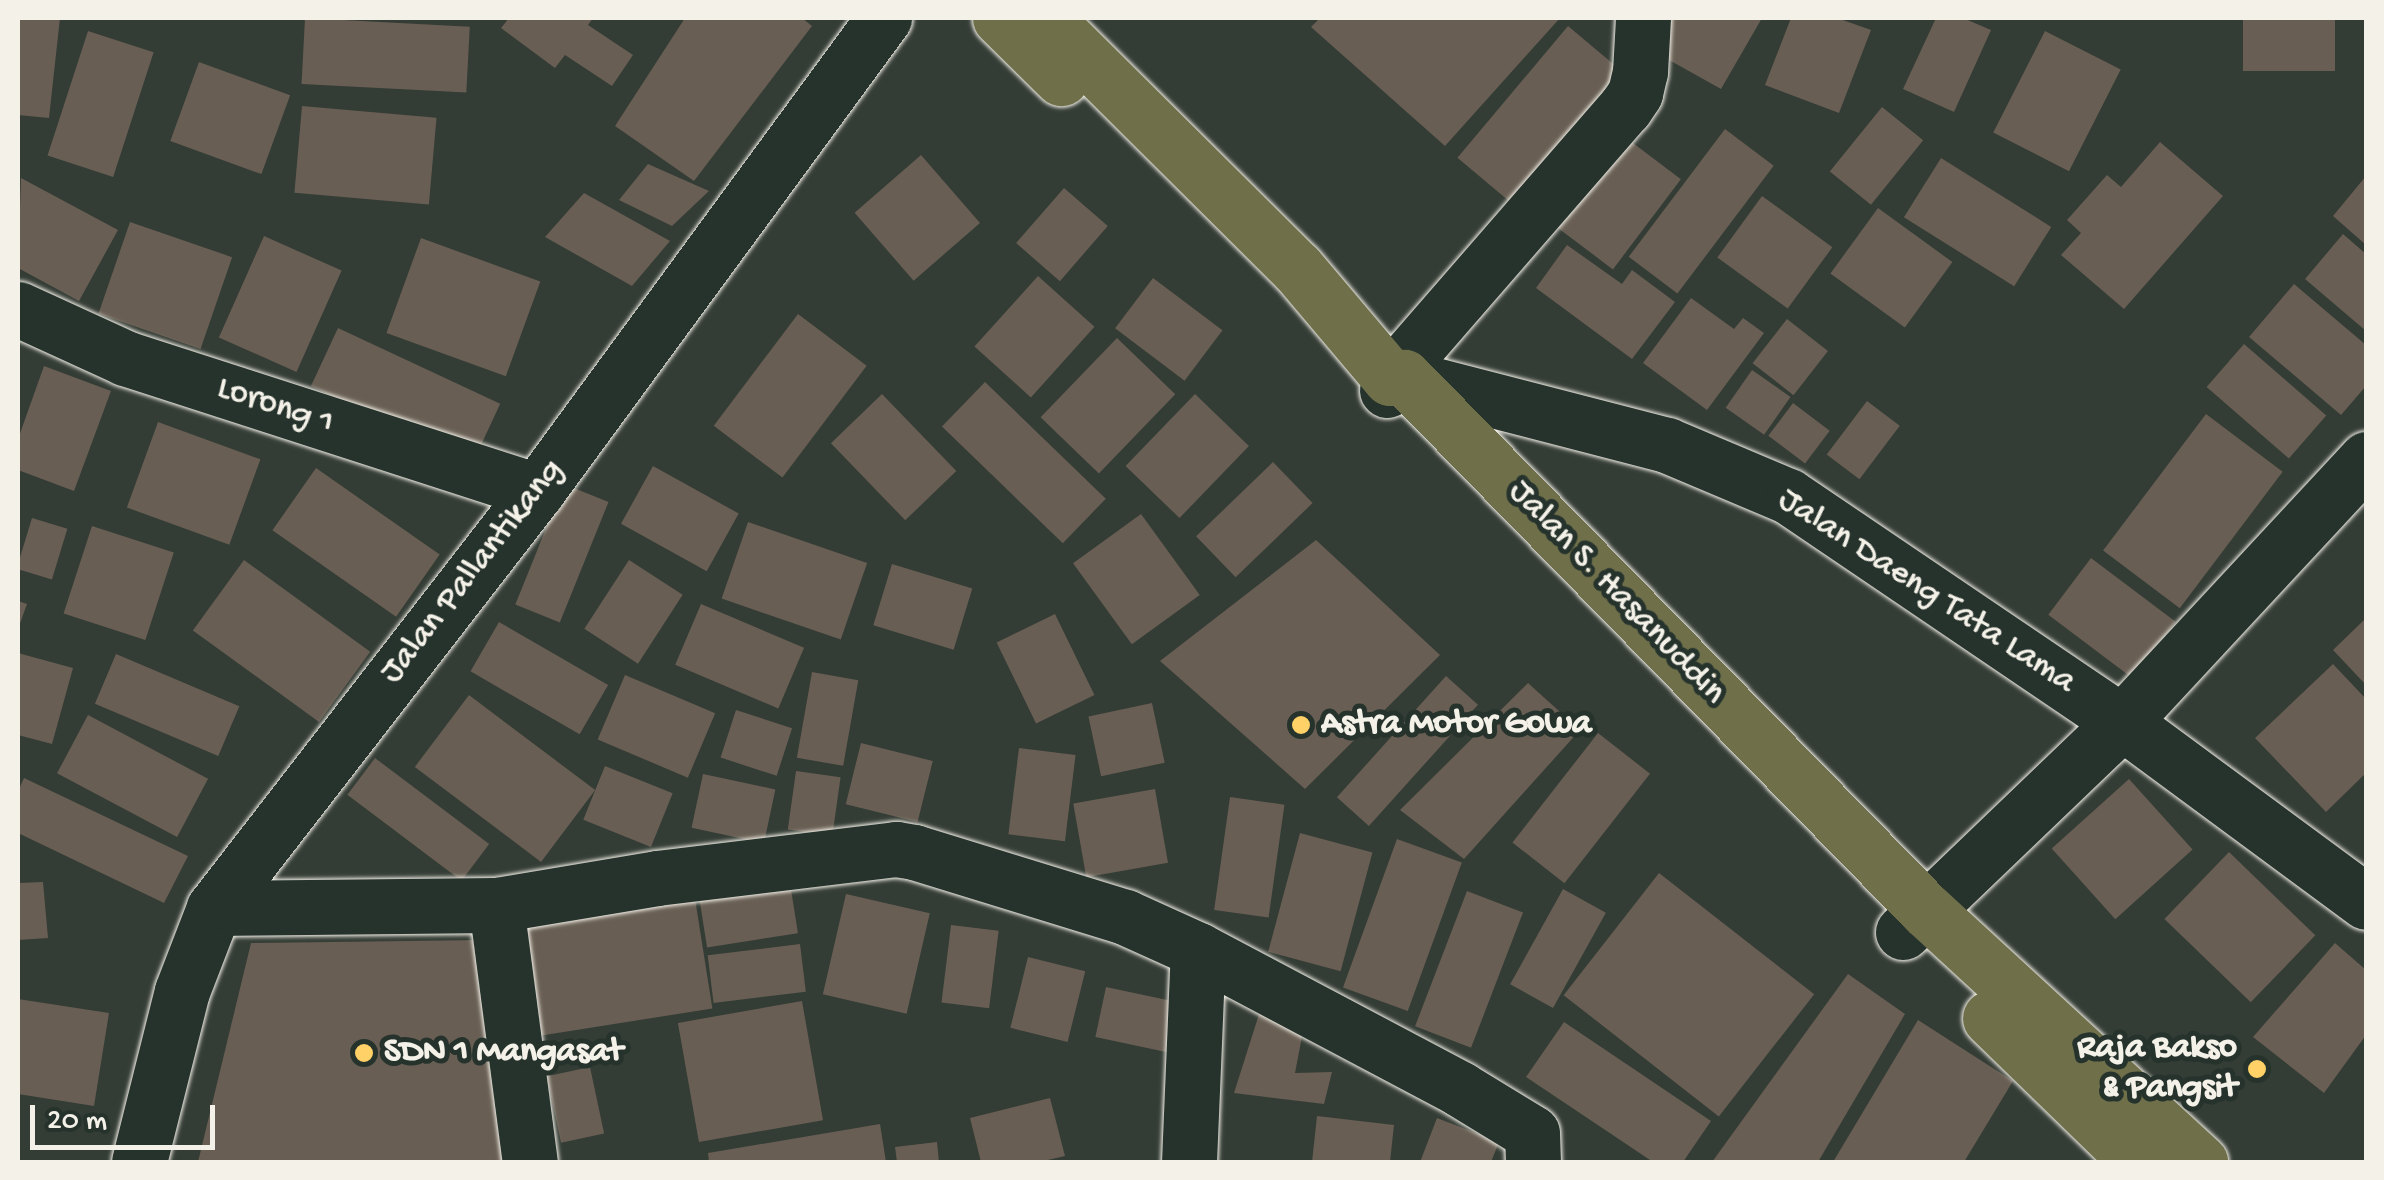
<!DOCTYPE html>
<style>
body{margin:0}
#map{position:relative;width:2384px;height:1180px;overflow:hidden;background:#333c35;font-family:"Gochi Hand",sans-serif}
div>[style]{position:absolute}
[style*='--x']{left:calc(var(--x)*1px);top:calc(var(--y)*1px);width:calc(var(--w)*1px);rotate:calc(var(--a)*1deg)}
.building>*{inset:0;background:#685e53;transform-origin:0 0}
.roads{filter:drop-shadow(0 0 2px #f4f1e8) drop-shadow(0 0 2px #f4f1e8)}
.minor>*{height:55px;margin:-27.5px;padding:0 27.5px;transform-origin:27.5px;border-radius:27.5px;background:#26332d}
.trunk>*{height:55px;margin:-27.5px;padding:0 27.5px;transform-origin:27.5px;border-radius:27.5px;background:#6f704a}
.dots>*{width:28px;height:28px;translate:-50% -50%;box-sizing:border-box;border:5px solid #26332d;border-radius:50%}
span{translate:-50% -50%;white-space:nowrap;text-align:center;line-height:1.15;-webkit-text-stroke:10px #26332d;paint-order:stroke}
.street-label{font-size:35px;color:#f4f1e8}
.poi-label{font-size:35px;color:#f4f1e8;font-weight:700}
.left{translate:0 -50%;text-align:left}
.right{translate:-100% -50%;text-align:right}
.frame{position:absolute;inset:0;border:20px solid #f4f1e8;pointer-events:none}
.scale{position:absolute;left:30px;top:1105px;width:185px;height:45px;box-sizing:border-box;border:5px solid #f4f1e8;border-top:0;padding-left:12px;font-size:30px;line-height:35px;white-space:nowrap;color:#f4f1e8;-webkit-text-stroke:8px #26332d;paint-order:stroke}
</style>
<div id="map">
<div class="building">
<div style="clip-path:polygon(18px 18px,60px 18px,49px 118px,18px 115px)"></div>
<div style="left:305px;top:18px;width:165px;height:66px;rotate:3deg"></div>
<div style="clip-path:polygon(509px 18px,593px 18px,588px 25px,633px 55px,612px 86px,565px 55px,555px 68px,501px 28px)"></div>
<div style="clip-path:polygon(685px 18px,802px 18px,812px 26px,694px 181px,615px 126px)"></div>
<div style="clip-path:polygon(1320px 18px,1560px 18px,1445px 146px,1311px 27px)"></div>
<div style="clip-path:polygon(1673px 18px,1762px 18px,1721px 89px,1653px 51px)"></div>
<div style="clip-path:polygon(1791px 18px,1837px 18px,1871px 30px,1839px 113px,1765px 85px)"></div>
<div style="clip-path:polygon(1936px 18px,1963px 18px,1991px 30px,1954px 112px,1903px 89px)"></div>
<div style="left:2243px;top:18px;width:92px;height:53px"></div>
<div style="left:1568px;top:26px;width:75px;height:172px;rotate:40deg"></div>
<div style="left:88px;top:31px;width:69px;height:131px;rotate:18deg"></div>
<div style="left:2045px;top:31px;width:85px;height:114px;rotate:27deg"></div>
<div style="left:199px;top:62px;width:97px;height:84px;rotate:20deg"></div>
<div style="left:302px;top:106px;width:135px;height:87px;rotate:5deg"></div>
<div style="left:1882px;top:107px;width:53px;height:83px;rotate:39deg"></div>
<div style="left:1725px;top:129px;width:61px;height:160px;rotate:37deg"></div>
<div style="left:1621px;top:134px;width:75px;height:113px;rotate:37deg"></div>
<div style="clip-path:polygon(2160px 142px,2223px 196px,2124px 309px,2061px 255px,2081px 233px,2067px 220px,2107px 175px,2121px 187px)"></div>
<div style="left:921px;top:155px;width:90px;height:88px;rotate:49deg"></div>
<div style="left:1941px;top:158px;width:130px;height:70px;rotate:32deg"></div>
<div style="clip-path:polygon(648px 164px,709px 191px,672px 226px,619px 200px)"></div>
<div style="clip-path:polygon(2366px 176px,2366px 245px,2333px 216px)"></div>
<div style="clip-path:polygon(21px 178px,118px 230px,79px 301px,18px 268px)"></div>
<div style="left:1064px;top:188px;width:58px;height:73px;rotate:41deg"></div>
<div style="clip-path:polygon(584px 193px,670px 241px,632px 286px,545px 237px)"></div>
<div style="left:1762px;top:196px;width:87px;height:76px;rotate:36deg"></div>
<div style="left:1878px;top:208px;width:92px;height:81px;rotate:36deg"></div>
<div style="left:130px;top:222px;width:108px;height:97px;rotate:19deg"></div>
<div style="clip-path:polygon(2343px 234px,2366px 254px,2366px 331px,2305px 279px)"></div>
<div style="left:264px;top:236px;width:85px;height:111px;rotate:24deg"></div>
<div style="left:421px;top:238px;width:127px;height:101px;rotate:20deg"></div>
<div style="clip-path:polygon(1567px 245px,1622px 284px,1632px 270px,1675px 302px,1632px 359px,1536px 288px)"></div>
<div style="left:1038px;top:276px;width:76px;height:95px;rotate:42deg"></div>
<div style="left:1153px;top:278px;width:87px;height:63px;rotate:37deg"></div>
<div style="clip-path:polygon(2294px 284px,2366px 345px,2366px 386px,2341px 415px,2249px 337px)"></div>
<div style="clip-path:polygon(1691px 298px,1734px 329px,1743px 318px,1764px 333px,1707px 410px,1643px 363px)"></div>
<div style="left:798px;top:314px;width:86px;height:140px;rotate:37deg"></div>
<div style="left:1787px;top:319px;width:52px;height:56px;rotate:38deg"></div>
<div style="left:338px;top:328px;width:179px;height:64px;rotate:25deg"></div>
<div style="left:1117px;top:338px;width:81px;height:110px;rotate:44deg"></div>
<div style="left:2244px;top:344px;width:109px;height:57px;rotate:41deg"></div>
<div style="clip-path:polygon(44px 366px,111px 391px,74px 491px,18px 470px,18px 439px)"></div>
<div style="left:1752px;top:370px;width:47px;height:46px;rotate:35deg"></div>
<div style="left:985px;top:382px;width:168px;height:62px;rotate:44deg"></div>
<div style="left:882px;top:394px;width:107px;height:71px;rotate:46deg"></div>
<div style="left:1195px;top:394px;width:75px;height:100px;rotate:44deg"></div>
<div style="left:1867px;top:401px;width:41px;height:67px;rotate:37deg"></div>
<div style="left:1793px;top:403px;width:46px;height:41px;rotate:37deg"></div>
<div style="left:2206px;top:414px;width:96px;height:171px;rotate:37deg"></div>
<div style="left:158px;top:422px;width:109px;height:91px;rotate:20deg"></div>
<div style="left:1273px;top:462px;width:57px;height:107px;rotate:46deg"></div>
<div style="left:653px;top:466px;width:98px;height:66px;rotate:29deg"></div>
<div style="left:316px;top:468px;width:151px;height:76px;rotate:35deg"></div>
<div style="left:564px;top:484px;width:48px;height:130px;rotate:22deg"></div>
<div style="left:1141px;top:514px;width:100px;height:84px;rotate:54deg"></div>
<div style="left:32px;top:518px;width:37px;height:53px;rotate:17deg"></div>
<div style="left:748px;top:522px;width:126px;height:81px;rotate:19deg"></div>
<div style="left:92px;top:526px;width:86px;height:92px;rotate:18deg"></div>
<div style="clip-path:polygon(1316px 540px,1440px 655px,1305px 789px,1160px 661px)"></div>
<div style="left:2091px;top:558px;width:106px;height:71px;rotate:37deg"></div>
<div style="left:244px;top:560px;width:156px;height:87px;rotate:36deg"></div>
<div style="left:629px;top:560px;width:64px;height:82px;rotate:33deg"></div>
<div style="left:892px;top:564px;width:84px;height:64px;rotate:17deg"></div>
<div style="clip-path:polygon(18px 601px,27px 604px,18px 629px)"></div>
<div style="left:701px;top:604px;width:112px;height:66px;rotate:23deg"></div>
<div style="left:1055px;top:614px;width:90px;height:65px;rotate:64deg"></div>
<div style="clip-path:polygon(2366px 618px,2366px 685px,2333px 650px)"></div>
<div style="left:499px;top:622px;width:126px;height:57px;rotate:30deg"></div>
<div style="clip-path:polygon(18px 653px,73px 668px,52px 744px,18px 735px)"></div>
<div style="left:116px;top:654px;width:134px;height:54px;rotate:23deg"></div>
<div style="clip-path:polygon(2333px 664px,2366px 699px,2366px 773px,2326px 812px,2255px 738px)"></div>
<div style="left:812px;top:672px;width:47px;height:87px;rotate:10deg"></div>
<div style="left:625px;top:675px;width:98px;height:70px;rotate:23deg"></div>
<div style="left:1446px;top:676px;width:43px;height:163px;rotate:42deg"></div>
<div style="clip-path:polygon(1528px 683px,1580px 730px,1464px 859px,1400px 810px)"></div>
<div style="left:469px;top:695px;width:158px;height:90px;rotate:37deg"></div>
<div style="left:1152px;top:703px;width:61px;height:65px;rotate:78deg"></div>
<div style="left:736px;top:710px;width:59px;height:50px;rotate:18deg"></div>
<div style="left:88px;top:715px;width:136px;height:66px;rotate:28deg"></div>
<div style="left:1598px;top:733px;width:66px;height:139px;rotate:38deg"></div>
<div style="left:861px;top:743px;width:74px;height:63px;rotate:14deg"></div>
<div style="left:1019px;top:748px;width:57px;height:87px;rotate:7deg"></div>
<div style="left:375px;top:758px;width:143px;height:46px;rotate:37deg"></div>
<div style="left:605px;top:766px;width:73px;height:58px;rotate:22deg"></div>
<div style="left:796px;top:771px;width:45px;height:59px;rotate:8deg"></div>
<div style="left:703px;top:774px;width:74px;height:55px;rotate:12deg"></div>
<div style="clip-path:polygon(24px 778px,188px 856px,164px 903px,18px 833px,18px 791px)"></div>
<div style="left:2129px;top:779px;width:95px;height:104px;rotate:48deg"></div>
<div style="left:1155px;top:789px;width:75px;height:83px;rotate:80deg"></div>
<div style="left:1230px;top:797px;width:55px;height:114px;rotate:8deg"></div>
<div style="left:1300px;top:833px;width:75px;height:123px;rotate:15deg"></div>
<div style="left:1397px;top:839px;width:69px;height:158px;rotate:20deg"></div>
<div style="left:2229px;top:852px;width:120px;height:93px;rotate:44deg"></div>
<div style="left:787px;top:864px;width:70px;height:92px;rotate:81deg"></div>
<div style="left:1659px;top:873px;width:197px;height:155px;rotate:38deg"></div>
<div style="clip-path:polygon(43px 882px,48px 938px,18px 940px,18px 883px)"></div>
<div style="left:693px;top:886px;width:124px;height:173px;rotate:81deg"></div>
<div style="left:1563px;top:889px;width:49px;height:109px;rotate:29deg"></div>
<div style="left:1467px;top:891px;width:60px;height:145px;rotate:21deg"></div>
<div style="left:846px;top:894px;width:86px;height:103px;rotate:13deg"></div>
<div style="left:951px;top:925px;width:48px;height:78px;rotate:7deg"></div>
<div style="clip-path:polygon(484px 940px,523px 1162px,198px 1162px,251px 943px)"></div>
<div style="clip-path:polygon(2335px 943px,2366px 970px,2366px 1035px,2324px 1093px,2253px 1037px)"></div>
<div style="left:800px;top:944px;width:48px;height:93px;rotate:83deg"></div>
<div style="left:1028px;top:957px;width:59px;height:73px;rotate:14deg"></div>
<div style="clip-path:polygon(1848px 974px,1905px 1014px,1818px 1162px,1712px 1162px)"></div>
<div style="left:1106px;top:987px;width:89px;height:51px;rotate:12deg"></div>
<div style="clip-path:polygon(18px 999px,109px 1013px,94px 1106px,18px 1094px)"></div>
<div style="left:802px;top:1001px;width:121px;height:126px;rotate:80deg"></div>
<div style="clip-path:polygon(1261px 1008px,1304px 1026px,1295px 1073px,1332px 1072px,1324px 1104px,1234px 1093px)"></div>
<div style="clip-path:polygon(1918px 1020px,2013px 1081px,1964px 1162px,1833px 1162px)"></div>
<div style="clip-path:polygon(1564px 1022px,1711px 1121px,1683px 1162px,1653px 1162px,1526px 1077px)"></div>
<div style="left:590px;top:1067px;width:68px;height:44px;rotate:78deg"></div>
<div style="clip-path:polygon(1050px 1098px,1065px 1156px,1039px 1162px,981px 1162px,970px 1118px)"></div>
<div style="clip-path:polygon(1317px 1116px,1394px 1125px,1390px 1162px,1312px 1162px)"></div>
<div style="clip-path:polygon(1437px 1118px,1499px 1142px,1491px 1162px,1420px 1162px)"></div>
<div style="clip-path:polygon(880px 1124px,886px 1162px,709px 1162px,708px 1153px)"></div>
<div style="clip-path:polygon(937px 1142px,939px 1162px,897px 1162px,895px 1147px)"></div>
</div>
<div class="roads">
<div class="minor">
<div style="--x:18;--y:309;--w:118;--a:24.6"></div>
<div style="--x:125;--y:358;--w:433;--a:17.9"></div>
<div style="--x:1390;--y:378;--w:358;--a:-49"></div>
<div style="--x:1625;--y:108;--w:18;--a:-56"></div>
<div style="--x:1635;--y:93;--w:22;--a:-77"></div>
<div style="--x:1640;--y:72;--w:54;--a:-86.8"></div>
<div style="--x:1387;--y:390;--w:21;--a:-37"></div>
<div style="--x:1404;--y:377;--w:272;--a:14.5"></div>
<div style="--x:1667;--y:445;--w:131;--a:22.9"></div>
<div style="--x:1788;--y:496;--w:403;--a:34.1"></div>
<div style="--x:2122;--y:722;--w:303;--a:36.4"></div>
<div style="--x:496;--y:905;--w:259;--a:82.5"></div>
<div style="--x:214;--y:908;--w:282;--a:-0.6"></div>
<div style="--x:496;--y:905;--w:163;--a:-9.5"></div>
<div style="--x:657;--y:878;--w:241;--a:-6.9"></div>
<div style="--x:896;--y:849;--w:18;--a:9"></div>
<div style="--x:914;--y:852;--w:221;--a:17.1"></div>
<div style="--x:1125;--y:917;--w:80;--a:24.3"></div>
<div style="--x:1198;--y:950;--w:297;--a:27.9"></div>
<div style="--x:1460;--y:1089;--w:84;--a:31.4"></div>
<div style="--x:1532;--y:1133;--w:29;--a:88"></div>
<div style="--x:1903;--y:932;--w:303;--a:-43.8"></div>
<div style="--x:2122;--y:722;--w:359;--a:-47.1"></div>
<div style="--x:139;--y:1162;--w:176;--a:-75.9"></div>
<div style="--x:182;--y:991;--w:89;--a:-68.9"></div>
<div style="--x:214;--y:908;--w:527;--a:-52.24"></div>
<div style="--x:537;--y:491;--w:587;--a:-53.74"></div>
<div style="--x:1189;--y:1162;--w:212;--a:-87.6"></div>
</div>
<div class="trunk">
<div style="--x:1000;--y:18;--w:86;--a:44.5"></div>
<div style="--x:1045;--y:18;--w:355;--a:44.8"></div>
<div style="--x:1297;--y:268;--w:144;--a:49.8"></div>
<div style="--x:1390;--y:378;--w:14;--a:-4"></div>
<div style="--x:1404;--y:377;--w:745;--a:45.6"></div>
<div style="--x:1925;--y:909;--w:374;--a:42.6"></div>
<div style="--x:1990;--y:1018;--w:206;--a:44.2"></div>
</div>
</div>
<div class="dots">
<div style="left:1301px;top:725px;background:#ffd166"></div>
<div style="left:364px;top:1053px;background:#ffd166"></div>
<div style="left:2257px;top:1069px;background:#ffd166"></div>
</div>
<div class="street-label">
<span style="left:275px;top:407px;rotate:18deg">Lorong 1</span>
<span style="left:473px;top:572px;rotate:-52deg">Jalan Pallantikang</span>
<span style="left:1926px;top:592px;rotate:33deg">Jalan Daeng Tata Lama</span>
<span style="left:1616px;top:593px;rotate:46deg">Jalan S. Hasanuddin</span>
</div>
<div class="poi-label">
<span class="left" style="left:1321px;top:725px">Astra Motor Gowa</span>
<span class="right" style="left:2237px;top:1069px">Raja Bakso<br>&amp; Pangsit</span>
<span class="left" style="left:384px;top:1053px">SDN 1 Mangasat</span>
</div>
<div class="frame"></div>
<div class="scale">20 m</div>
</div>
